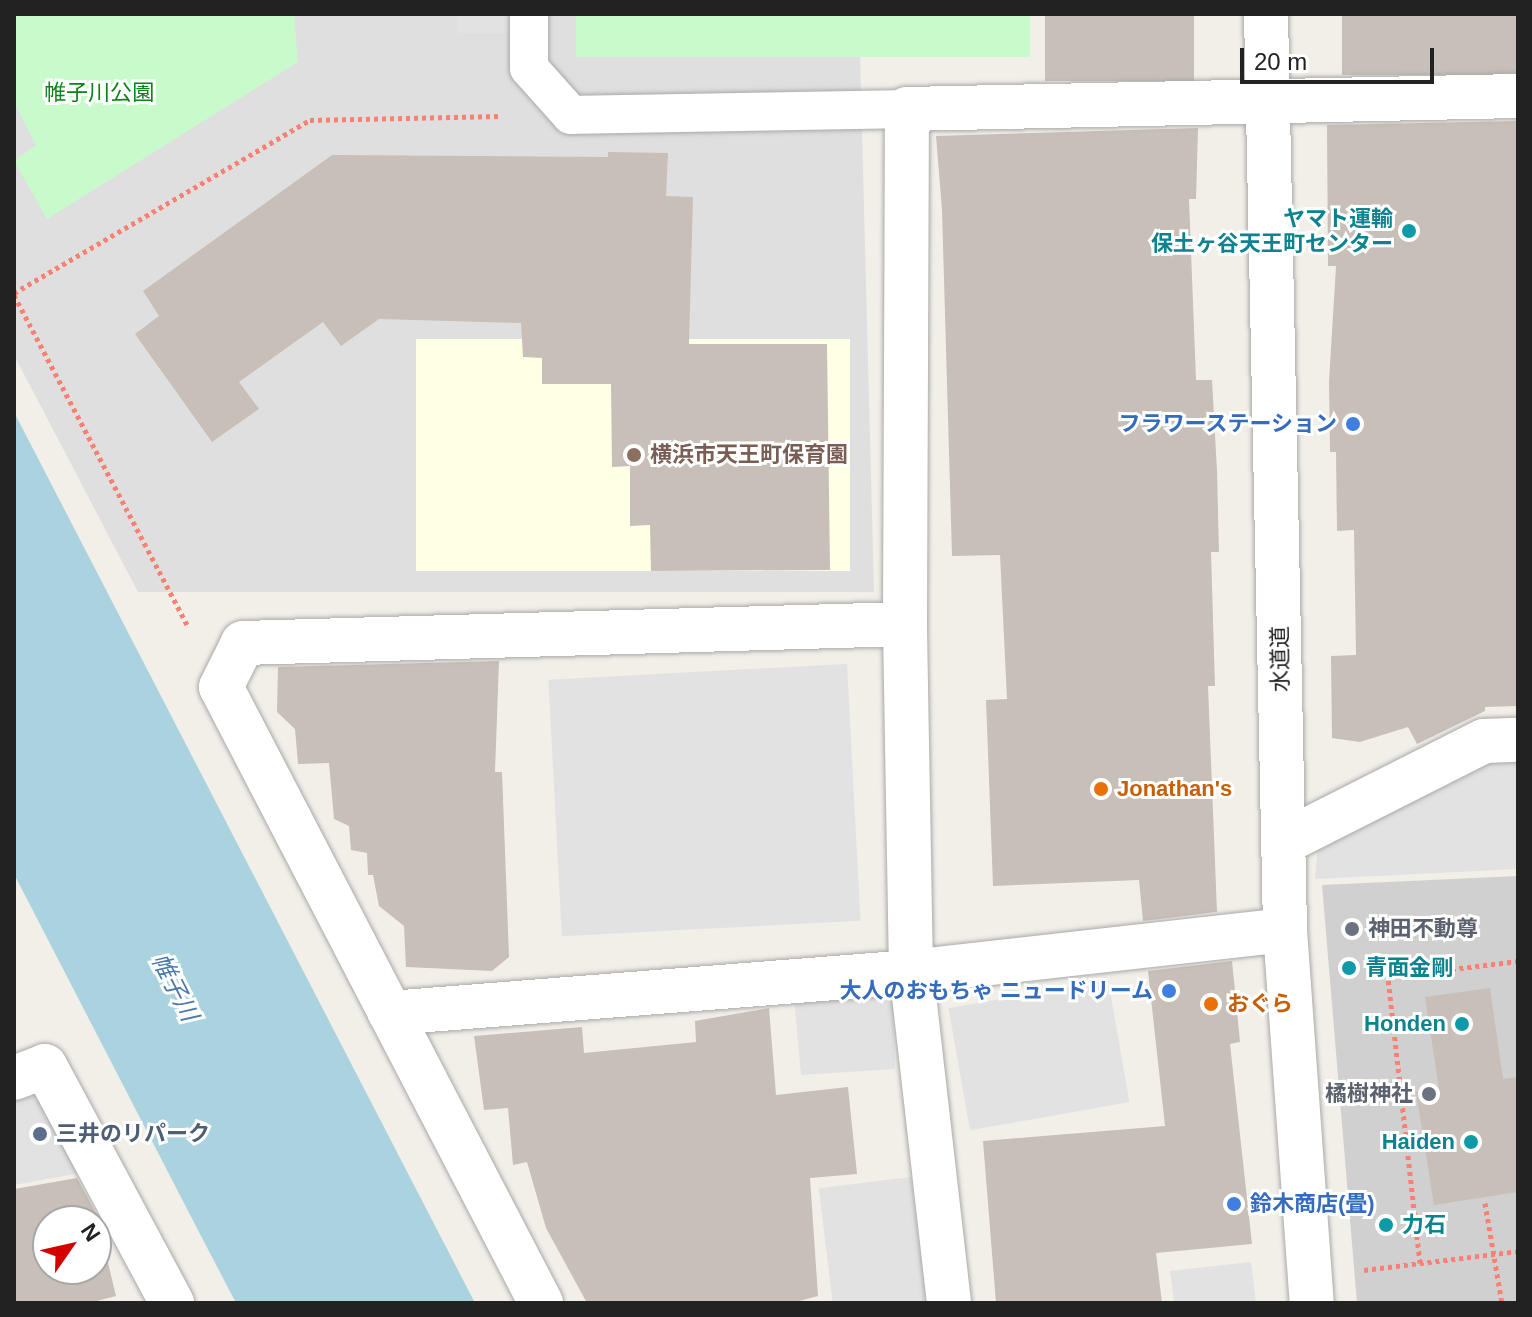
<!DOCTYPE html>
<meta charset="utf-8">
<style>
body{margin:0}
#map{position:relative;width:1532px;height:1317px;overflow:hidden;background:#f2efe9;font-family:Arial,"Noto Sans JP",sans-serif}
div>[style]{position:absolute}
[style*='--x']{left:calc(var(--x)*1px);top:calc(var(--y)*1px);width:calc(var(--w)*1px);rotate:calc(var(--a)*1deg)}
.residential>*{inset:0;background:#e0dfdf}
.education>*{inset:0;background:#ffffe5;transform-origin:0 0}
.religious>*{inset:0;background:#d0d0d0}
.park>*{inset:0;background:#c8facc;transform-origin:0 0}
.parking>*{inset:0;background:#e2e2e2;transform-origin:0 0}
.water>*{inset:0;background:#aad3df}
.building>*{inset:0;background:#c7bfb8;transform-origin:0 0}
.path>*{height:5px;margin-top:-2.5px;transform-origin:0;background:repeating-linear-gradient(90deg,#fa8072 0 4px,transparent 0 8px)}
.roads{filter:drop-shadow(0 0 2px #a9a9a9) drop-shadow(0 0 2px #a9a9a9)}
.service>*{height:38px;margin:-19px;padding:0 19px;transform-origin:19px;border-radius:19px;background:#fff}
.minor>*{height:44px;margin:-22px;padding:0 22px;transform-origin:22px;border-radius:22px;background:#fff}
.tertiary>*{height:44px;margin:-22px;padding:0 22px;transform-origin:22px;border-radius:22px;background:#fff}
.dots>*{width:22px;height:22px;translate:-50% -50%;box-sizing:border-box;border:4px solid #fff;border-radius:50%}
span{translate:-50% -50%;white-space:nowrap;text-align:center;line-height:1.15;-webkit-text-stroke:6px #fff;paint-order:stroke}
.park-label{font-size:22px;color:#0c8416}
.culture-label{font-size:22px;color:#0d838f;font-weight:700}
.right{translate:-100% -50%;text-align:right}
.left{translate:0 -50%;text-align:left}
.shop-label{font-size:22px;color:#366cbe;font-weight:700}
.education-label{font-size:22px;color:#785e54;font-weight:700}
.street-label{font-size:22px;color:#222}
.food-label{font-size:22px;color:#c56008;font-weight:700}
.worship-label{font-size:22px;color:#5b616d;font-weight:700}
.service-label{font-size:22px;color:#4e5e75;font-weight:700}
.water-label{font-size:24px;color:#4a7aab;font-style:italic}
.frame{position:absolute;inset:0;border:16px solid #222;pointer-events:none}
.north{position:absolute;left:32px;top:1205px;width:80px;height:80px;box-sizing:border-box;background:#fff;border:2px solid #a7a7a7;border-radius:50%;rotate:56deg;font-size:22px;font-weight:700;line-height:32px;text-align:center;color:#222}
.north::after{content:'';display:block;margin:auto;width:28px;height:36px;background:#d40000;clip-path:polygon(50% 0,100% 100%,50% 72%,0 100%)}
.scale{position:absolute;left:1240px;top:48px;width:194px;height:36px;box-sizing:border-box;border:4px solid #222;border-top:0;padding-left:10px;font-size:24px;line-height:28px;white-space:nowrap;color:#222;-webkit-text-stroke:6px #fff;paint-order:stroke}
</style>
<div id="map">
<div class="residential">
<div style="clip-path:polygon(14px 14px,576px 14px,577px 57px,860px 54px,874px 592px,138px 592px,14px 355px)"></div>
</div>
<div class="education">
<div style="left:850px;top:339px;width:232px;height:434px;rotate:90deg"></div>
</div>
<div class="religious">
<div style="clip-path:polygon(1518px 876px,1518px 1303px,1357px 1303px,1322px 885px)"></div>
</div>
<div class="park">
<div style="clip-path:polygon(14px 14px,294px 14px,298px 62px,47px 219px,14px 161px,36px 145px,14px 102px)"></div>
<div style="left:576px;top:14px;width:454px;height:43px"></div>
</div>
<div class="parking">
<div style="left:457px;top:14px;width:71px;height:19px"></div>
<div style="left:847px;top:664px;width:257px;height:299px;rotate:87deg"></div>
<div style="clip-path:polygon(1518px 759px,1518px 869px,1315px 879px,1318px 843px,1497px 760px)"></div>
<div style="left:1108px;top:980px;width:124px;height:162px;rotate:80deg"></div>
<div style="clip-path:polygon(873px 987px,893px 1002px,895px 1069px,801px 1075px,794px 997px)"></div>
<div style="clip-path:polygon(32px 1089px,47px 1094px,86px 1172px,14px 1185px,14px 1096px)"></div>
<div style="left:911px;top:1177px;width:127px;height:93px;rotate:83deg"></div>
<div style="clip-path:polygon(1251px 1262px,1256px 1303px,1174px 1303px,1170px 1271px)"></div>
</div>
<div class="water">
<div style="clip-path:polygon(14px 412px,475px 1303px,236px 1303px,200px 1234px,14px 874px)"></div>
</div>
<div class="building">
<div style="left:1045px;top:14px;width:149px;height:67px"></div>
<div style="left:1342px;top:14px;width:176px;height:61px"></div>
<div style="clip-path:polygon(1518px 121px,1518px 706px,1485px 707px,1485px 711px,1417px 744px,1408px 727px,1360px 742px,1332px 738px,1331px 656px,1356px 655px,1354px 530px,1337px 531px,1336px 452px,1330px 452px,1329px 381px,1336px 266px,1328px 266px,1327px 125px)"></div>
<div style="clip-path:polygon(1198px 128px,1196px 199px,1189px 199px,1196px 380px,1212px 380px,1217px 471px,1219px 552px,1211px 552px,1215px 686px,1208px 686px,1217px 912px,1143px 921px,1139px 880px,993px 886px,986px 700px,1007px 699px,1000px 555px,952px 556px,942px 210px,936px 136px)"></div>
<div style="clip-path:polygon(608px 152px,668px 153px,666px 196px,693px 197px,689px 344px,827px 344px,830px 570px,651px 571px,650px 525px,630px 526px,630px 466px,612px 467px,611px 384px,542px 384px,542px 358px,523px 357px,521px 323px,379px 319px,341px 346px,323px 322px,239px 382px,259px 409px,212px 442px,135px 334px,159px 316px,143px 291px,332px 155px,608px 157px)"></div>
<div style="clip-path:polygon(499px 661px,495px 772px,502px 772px,509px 957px,492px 971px,406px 967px,404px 926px,379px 906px,373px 875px,368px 875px,367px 853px,351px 850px,349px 826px,334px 819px,329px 763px,298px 764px,295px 729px,277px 712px,278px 667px)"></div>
<div style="clip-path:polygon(1232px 961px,1240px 1042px,1230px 1044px,1252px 1244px,1156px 1253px,1162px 1303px,996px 1303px,983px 1141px,1165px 1126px,1148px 971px)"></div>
<div style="clip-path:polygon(1490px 988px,1503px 1079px,1518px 1077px,1518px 1192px,1434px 1205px,1416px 1092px,1439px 1089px,1425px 997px)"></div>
<div style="clip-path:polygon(769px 1008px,776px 1095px,848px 1087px,857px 1174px,810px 1178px,818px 1296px,792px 1303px,587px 1303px,546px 1228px,527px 1162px,513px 1165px,508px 1108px,484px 1110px,474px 1036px,582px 1027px,584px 1053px,696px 1042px,695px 1021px)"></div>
<div style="clip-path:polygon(evenodd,77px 1178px,96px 1213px,116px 1296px,89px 1303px,14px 1303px,14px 1189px,77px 1178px,48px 1221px,96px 1221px,96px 1269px,48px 1269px,48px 1221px)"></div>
</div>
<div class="path">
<div style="--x:14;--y:293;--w:343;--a:-30.3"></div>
<div style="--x:310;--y:120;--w:192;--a:-1.2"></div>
<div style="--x:14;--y:295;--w:374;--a:62.3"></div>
<div style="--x:1485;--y:1203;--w:101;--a:80.4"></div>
<div style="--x:1420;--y:1263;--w:288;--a:-96.4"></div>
<div style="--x:1388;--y:977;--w:131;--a:-7"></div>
<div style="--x:1364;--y:1270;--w:155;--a:-7"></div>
</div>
<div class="roads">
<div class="service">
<div style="--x:529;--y:14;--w:54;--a:90"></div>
<div style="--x:529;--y:68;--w:63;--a:48.2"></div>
<div style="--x:571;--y:115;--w:336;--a:-1"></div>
</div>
<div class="minor">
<div style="--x:1284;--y:842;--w:224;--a:-26.8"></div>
<div style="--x:1484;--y:741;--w:34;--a:-2"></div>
<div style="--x:390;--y:1013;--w:523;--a:-4.5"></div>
<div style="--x:911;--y:972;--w:376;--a:-6.4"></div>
<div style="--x:14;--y:1078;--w:33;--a:-21"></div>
<div style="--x:45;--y:1066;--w:269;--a:61.8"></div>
<div style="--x:541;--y:1303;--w:694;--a:-117.45"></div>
<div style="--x:221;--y:687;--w:49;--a:-63.4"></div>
<div style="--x:243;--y:643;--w:662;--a:-1.64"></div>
<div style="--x:949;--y:1303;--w:333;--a:-96.5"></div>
<div style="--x:911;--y:972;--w:348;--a:-91"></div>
<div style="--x:905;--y:624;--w:515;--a:-89.78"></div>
<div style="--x:907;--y:109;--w:611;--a:-1.22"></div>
</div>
<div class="tertiary">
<div style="--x:1266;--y:14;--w:916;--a:88.81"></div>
<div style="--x:1285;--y:930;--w:374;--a:85.9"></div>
</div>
</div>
<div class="dots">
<div style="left:1409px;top:231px;background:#0f9aa8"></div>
<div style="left:1353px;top:424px;background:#3f7fe0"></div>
<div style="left:634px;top:455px;background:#8d6e63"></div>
<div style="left:1101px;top:789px;background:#e8710a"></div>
<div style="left:1352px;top:929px;background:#6b7280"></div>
<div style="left:1349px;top:968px;background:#0f9aa8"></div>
<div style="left:1169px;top:991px;background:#3f7fe0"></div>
<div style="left:1211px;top:1004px;background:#e8710a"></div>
<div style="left:1462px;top:1024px;background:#0f9aa8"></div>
<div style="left:1429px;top:1094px;background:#6b7280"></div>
<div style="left:40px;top:1134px;background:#5c6f8a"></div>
<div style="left:1471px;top:1142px;background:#0f9aa8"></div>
<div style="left:1234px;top:1204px;background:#3f7fe0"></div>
<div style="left:1386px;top:1225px;background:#0f9aa8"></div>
</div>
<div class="park-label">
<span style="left:99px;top:93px">帷子川公園</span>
</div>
<div class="culture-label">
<span class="right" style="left:1393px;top:231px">ヤマト運輸<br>保土ヶ谷天王町センター</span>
<span class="left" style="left:1365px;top:968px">青面金剛</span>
<span class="right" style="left:1446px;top:1024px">Honden</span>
<span class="right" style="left:1455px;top:1142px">Haiden</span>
<span class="left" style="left:1402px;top:1225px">力石</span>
</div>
<div class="shop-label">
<span class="right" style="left:1337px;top:424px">フラワーステーション</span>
<span class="right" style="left:1153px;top:991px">大人のおもちゃ ニュードリーム</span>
<span class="left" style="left:1250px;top:1204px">鈴木商店(畳)</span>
</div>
<div class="education-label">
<span class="left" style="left:650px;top:455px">横浜市天王町保育園</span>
</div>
<div class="street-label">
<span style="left:1280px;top:659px;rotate:-91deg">水道道</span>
</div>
<div class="food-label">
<span class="left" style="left:1117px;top:789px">Jonathan's</span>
<span class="left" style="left:1227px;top:1004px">おぐら</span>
</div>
<div class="worship-label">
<span class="left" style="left:1368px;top:929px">神田不動尊</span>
<span class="right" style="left:1413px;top:1094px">橘樹神社</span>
</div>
<div class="service-label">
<span class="left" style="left:56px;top:1134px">三井のリパーク</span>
</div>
<div class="water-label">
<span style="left:175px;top:987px;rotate:63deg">帷子川</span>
</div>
<div class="frame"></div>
<div class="north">N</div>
<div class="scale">20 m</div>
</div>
